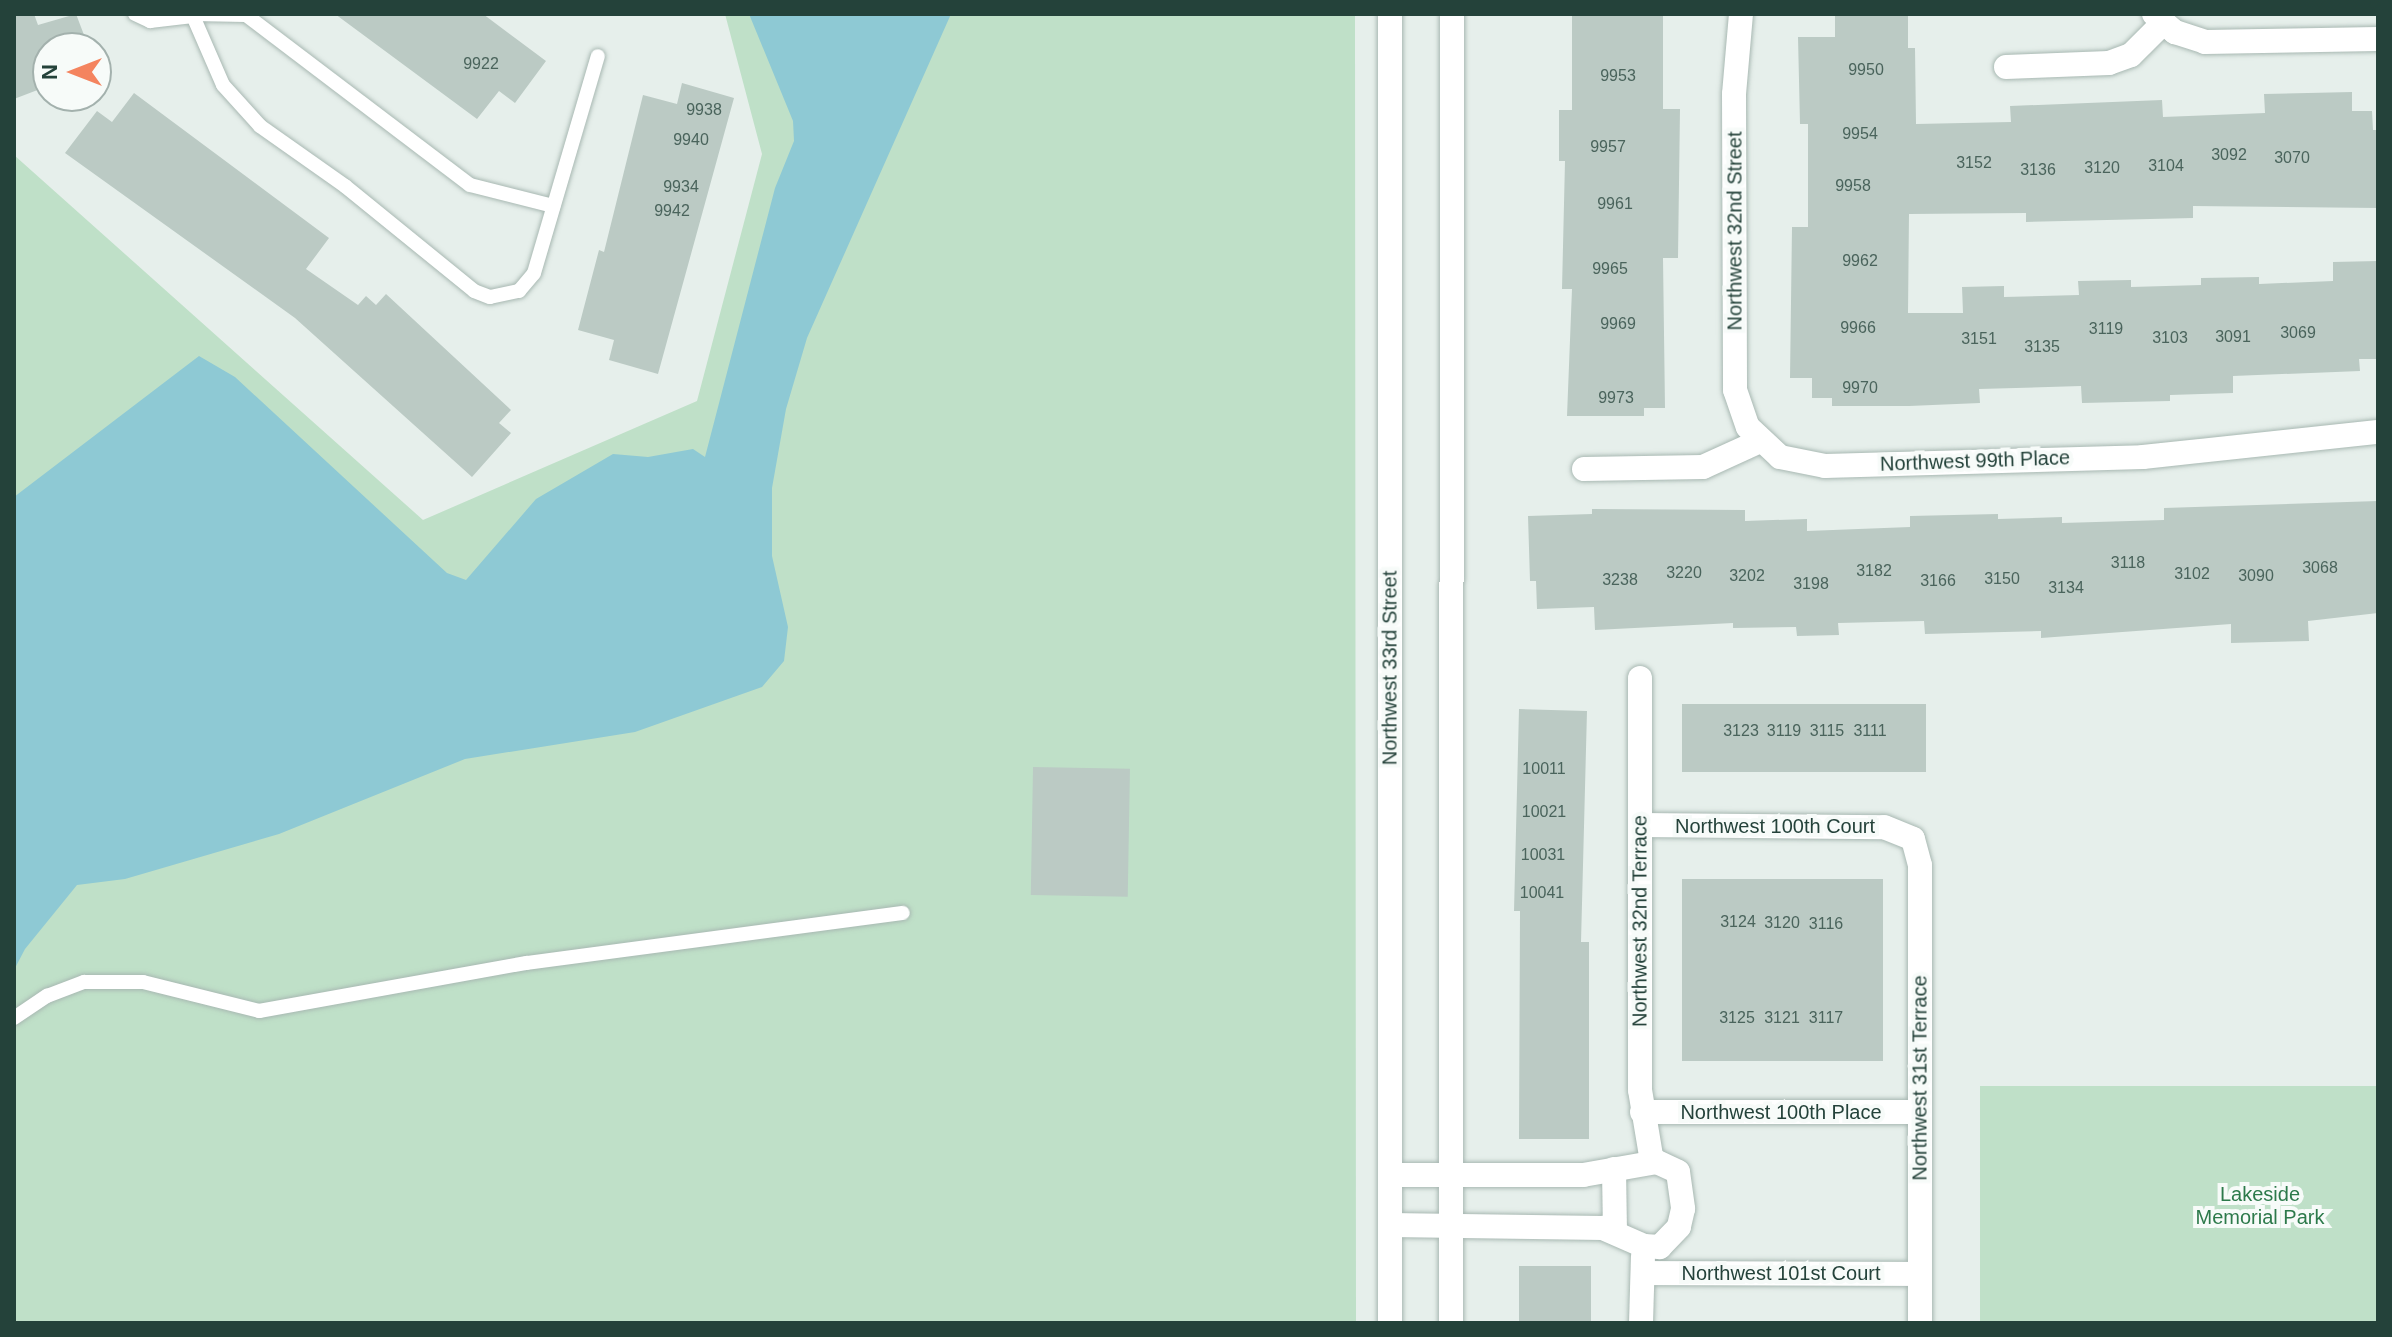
<!DOCTYPE html>
<style>
body{margin:0}
#map{position:relative;width:2392px;height:1337px;overflow:hidden;background:#e6efeb;font-family:Helvetica,sans-serif}
div>[style]{position:absolute}
[style*='--x']{left:calc(var(--x)*1px);top:calc(var(--y)*1px);width:calc(var(--w)*1px);rotate:calc(var(--a)*1deg)}
.green>*{inset:0;background:#bfe0c8;transform-origin:0 0}
.water>*{inset:0;background:#8ec9d4}
.building>*{inset:0;background:#bbcac4;transform-origin:0 0}
.roads{filter:drop-shadow(0 0 2px #a8b8b2) drop-shadow(0 0 2px #a8b8b2)}
.service>*{height:14px;margin:-7px;padding:0 7px;transform-origin:7px;border-radius:7px;background:#fff}
.minor>*{height:24px;margin:-12px;padding:0 12px;transform-origin:12px;border-radius:12px;background:#fff}
.tertiary>*{height:24px;margin:-12px;padding:0 12px;transform-origin:12px;border-radius:12px;background:#fff}
span{translate:-50% -50%;white-space:nowrap;text-align:center;line-height:1.15;-webkit-text-stroke:8px #f7fbf9;paint-order:stroke}
.number-label{font-size:16px;color:#4a645c}
.number-label span{-webkit-text-stroke-width:0}
.street-label{font-size:20px;color:#24423a}
.park-label{font-size:20px;color:#2d7a4b}
.frame{position:absolute;inset:0;border:16px solid #24423a;pointer-events:none}
.north{position:absolute;left:32px;top:32px;width:80px;height:80px;box-sizing:border-box;background:#f7fbf9;border:2px solid #a3b1ad;border-radius:50%;rotate:270deg;font-size:22px;font-weight:700;line-height:32px;text-align:center;color:#24423a}
.north::after{content:'';display:block;margin:auto;width:28px;height:36px;background:#f4845f;clip-path:polygon(50% 0,100% 100%,50% 72%,0 100%)}
</style>
<div id="map">
<div class="green">
<div style="clip-path:polygon(725px 14px,1355px 14px,1356px 1323px,14px 1323px,14px 155px,423px 520px,697px 401px,762px 154px)"></div>
<div style="left:2378px;top:1086px;width:237px;height:398px;rotate:90deg"></div>
</div>
<div class="water">
<div style="clip-path:polygon(749px 14px,951px 14px,807px 338px,786px 409px,772px 488px,772px 556px,788px 627px,784px 661px,762px 687px,635px 732px,465px 759px,279px 834px,125px 879px,77px 885px,25px 949px,14px 970px,14px 497px,199px 356px,235px 377px,447px 573px,466px 580px,536px 499px,613px 454px,648px 457px,693px 449px,705px 457px,775px 188px,794px 141px,793px 121px)"></div>
</div>
<div class="building">
<div style="clip-path:polygon(14px 14px,34px 14px,38px 25px,76px 14px,89px 48px,48px 48px,48px 86px,14px 99px)"></div>
<div style="clip-path:polygon(335px 14px,483px 14px,546px 61px,515px 103px,499px 91px,477px 119px)"></div>
<div style="clip-path:polygon(1572px 14px,1663px 14px,1663px 109px,1680px 109px,1678px 258px,1663px 258px,1665px 408px,1644px 408px,1644px 416px,1567px 416px,1572px 289px,1562px 289px,1565px 161px,1559px 161px,1559px 110px,1572px 110px)"></div>
<div style="clip-path:polygon(1835px 14px,1908px 14px,1908px 48px,1915px 48px,1916px 124px,2011px 122px,2010px 106px,2162px 100px,2163px 117px,2265px 113px,2264px 94px,2352px 92px,2352px 111px,2372px 111px,2373px 130px,2378px 130px,2378px 208px,2193px 206px,2193px 218px,2026px 222px,2026px 213px,1909px 214px,1908px 313px,1963px 313px,1962px 287px,2004px 286px,2004px 297px,2079px 295px,2078px 281px,2131px 280px,2131px 287px,2201px 285px,2201px 278px,2259px 277px,2259px 284px,2333px 281px,2333px 262px,2378px 261px,2378px 359px,2359px 359px,2360px 371px,2233px 376px,2233px 393px,2170px 395px,2170px 401px,2082px 403px,2081px 386px,1979px 389px,1980px 403px,1909px 406px,1832px 406px,1832px 398px,1812px 398px,1812px 378px,1790px 378px,1792px 227px,1808px 227px,1808px 124px,1800px 124px,1798px 37px,1835px 37px)"></div>
<div style="clip-path:polygon(682px 83px,734px 98px,658px 374px,609px 360px,614px 340px,578px 330px,599px 250px,604px 252px,643px 95px,677px 104px)"></div>
<div style="clip-path:polygon(134px 93px,329px 238px,306px 269px,358px 305px,366px 296px,376px 305px,386px 294px,511px 410px,499px 423px,511px 433px,472px 477px,295px 318px,65px 153px,97px 111px,112px 122px)"></div>
<div style="clip-path:polygon(2378px 501px,2378px 613px,2308px 621px,2309px 641px,2231px 643px,2231px 624px,2041px 638px,2041px 631px,1925px 634px,1924px 621px,1838px 623px,1839px 635px,1797px 636px,1796px 627px,1733px 628px,1733px 623px,1595px 630px,1594px 607px,1537px 609px,1536px 581px,1530px 581px,1528px 516px,1592px 514px,1592px 509px,1745px 510px,1745px 521px,1807px 519px,1807px 531px,1910px 527px,1910px 516px,1998px 514px,1998px 519px,2062px 517px,2062px 523px,2164px 520px,2164px 508px)"></div>
<div style="left:1682px;top:704px;width:244px;height:68px"></div>
<div style="clip-path:polygon(1519px 709px,1587px 711px,1581px 942px,1589px 942px,1589px 1139px,1519px 1139px,1520px 911px,1514px 911px)"></div>
<div style="left:1033px;top:767px;width:97px;height:128px;rotate:1deg"></div>
<div style="left:1682px;top:879px;width:201px;height:182px"></div>
<div style="left:1519px;top:1266px;width:72px;height:57px"></div>
</div>
<div class="roads">
<div class="service">
<div style="--x:135;--y:14;--w:17;--a:25"></div>
<div style="--x:150;--y:21;--w:43;--a:-6.6"></div>
<div style="--x:193;--y:16;--w:75;--a:66.5"></div>
<div style="--x:223;--y:85;--w:55;--a:47.9"></div>
<div style="--x:260;--y:126;--w:104;--a:35.2"></div>
<div style="--x:345;--y:186;--w:166;--a:39.1"></div>
<div style="--x:474;--y:291;--w:17;--a:21"></div>
<div style="--x:490;--y:297;--w:30;--a:-12"></div>
<div style="--x:519;--y:291;--w:23;--a:-50"></div>
<div style="--x:534;--y:273;--w:226;--a:-73.6"></div>
<div style="--x:193;--y:14;--w:53;--a:1.1"></div>
<div style="--x:246;--y:15;--w:281;--a:37.2"></div>
<div style="--x:470;--y:185;--w:86;--a:14.2"></div>
<div style="--x:14;--y:1018;--w:40;--a:-34"></div>
<div style="--x:47;--y:996;--w:40;--a:-21"></div>
<div style="--x:84;--y:982;--w:59;--a:0"></div>
<div style="--x:143;--y:982;--w:120;--a:14"></div>
<div style="--x:259;--y:1011;--w:272;--a:-10.2"></div>
<div style="--x:527;--y:963;--w:379;--a:-7.6"></div>
</div>
<div class="minor">
<div style="--x:1741;--y:14;--w:80;--a:95"></div>
<div style="--x:1734;--y:94;--w:296;--a:89.8"></div>
<div style="--x:1735;--y:390;--w:39;--a:71"></div>
<div style="--x:1748;--y:427;--w:44;--a:43.2"></div>
<div style="--x:1780;--y:457;--w:46;--a:11.3"></div>
<div style="--x:1825;--y:466;--w:318;--a:-1.6"></div>
<div style="--x:2143;--y:457;--w:236;--a:-6.1"></div>
<div style="--x:2154;--y:14;--w:28;--a:41"></div>
<div style="--x:2175;--y:32;--w:32;--a:18"></div>
<div style="--x:2205;--y:42;--w:173;--a:-1"></div>
<div style="--x:2006;--y:67;--w:103;--a:-2.2"></div>
<div style="--x:2109;--y:63;--w:23;--a:-20"></div>
<div style="--x:2131;--y:55;--w:45;--a:-45"></div>
<div style="--x:1584;--y:469;--w:119;--a:-1"></div>
<div style="--x:1703;--y:467;--w:63;--a:-24.5"></div>
<div style="--x:1640;--y:678;--w:412;--a:90"></div>
<div style="--x:1640;--y:1090;--w:73;--a:80.5"></div>
<div style="--x:1640;--y:825;--w:244;--a:0.5"></div>
<div style="--x:1884;--y:827;--w:31;--a:22"></div>
<div style="--x:1913;--y:839;--w:27;--a:75"></div>
<div style="--x:1920;--y:865;--w:458;--a:90"></div>
<div style="--x:1642;--y:1112;--w:278;--a:0"></div>
<div style="--x:1614;--y:1169;--w:62;--a:89.1"></div>
<div style="--x:1390;--y:1175;--w:193;--a:0"></div>
<div style="--x:1583;--y:1175;--w:75;--a:-10"></div>
<div style="--x:1657;--y:1162;--w:23;--a:25"></div>
<div style="--x:1678;--y:1172;--w:37;--a:82"></div>
<div style="--x:1683;--y:1209;--w:18;--a:103"></div>
<div style="--x:1679;--y:1227;--w:28;--a:134"></div>
<div style="--x:1660;--y:1247;--w:16;--a:-176"></div>
<div style="--x:1644;--y:1246;--w:45;--a:-156.3"></div>
<div style="--x:1603;--y:1228;--w:213;--a:-179.2"></div>
<div style="--x:1643;--y:1273;--w:277;--a:0.2"></div>
<div style="--x:1641;--y:1323;--w:67;--a:-88.3"></div>
</div>
<div class="tertiary">
<div style="--x:1390;--y:1323;--w:1309;--a:-90"></div>
<div style="--x:1451;--y:1323;--w:1309;--a:-89.96"></div>
</div>
</div>
<div class="number-label">
<span style="left:481px;top:64px">9922</span>
<span style="left:1866px;top:70px">9950</span>
<span style="left:1618px;top:76px">9953</span>
<span style="left:704px;top:110px">9938</span>
<span style="left:1860px;top:134px">9954</span>
<span style="left:691px;top:140px">9940</span>
<span style="left:1608px;top:147px">9957</span>
<span style="left:2229px;top:155px">3092</span>
<span style="left:2292px;top:158px">3070</span>
<span style="left:1974px;top:163px">3152</span>
<span style="left:2166px;top:166px">3104</span>
<span style="left:2102px;top:168px">3120</span>
<span style="left:2038px;top:170px">3136</span>
<span style="left:1853px;top:186px">9958</span>
<span style="left:681px;top:187px">9934</span>
<span style="left:1615px;top:204px">9961</span>
<span style="left:672px;top:211px">9942</span>
<span style="left:1860px;top:261px">9962</span>
<span style="left:1610px;top:269px">9965</span>
<span style="left:1618px;top:324px">9969</span>
<span style="left:1858px;top:328px">9966</span>
<span style="left:2106px;top:329px">3119</span>
<span style="left:2298px;top:333px">3069</span>
<span style="left:2233px;top:337px">3091</span>
<span style="left:2170px;top:338px">3103</span>
<span style="left:1979px;top:339px">3151</span>
<span style="left:2042px;top:347px">3135</span>
<span style="left:1860px;top:388px">9970</span>
<span style="left:1616px;top:398px">9973</span>
<span style="left:2128px;top:563px">3118</span>
<span style="left:2320px;top:568px">3068</span>
<span style="left:1874px;top:571px">3182</span>
<span style="left:1684px;top:573px">3220</span>
<span style="left:2192px;top:574px">3102</span>
<span style="left:1747px;top:576px">3202</span>
<span style="left:2256px;top:576px">3090</span>
<span style="left:2002px;top:579px">3150</span>
<span style="left:1620px;top:580px">3238</span>
<span style="left:1938px;top:581px">3166</span>
<span style="left:1811px;top:584px">3198</span>
<span style="left:2066px;top:588px">3134</span>
<span style="left:1741px;top:731px">3123</span>
<span style="left:1784px;top:731px">3119</span>
<span style="left:1827px;top:731px">3115</span>
<span style="left:1870px;top:731px">3111</span>
<span style="left:1544px;top:769px">10011</span>
<span style="left:1544px;top:812px">10021</span>
<span style="left:1543px;top:855px">10031</span>
<span style="left:1542px;top:893px">10041</span>
<span style="left:1738px;top:922px">3124</span>
<span style="left:1782px;top:923px">3120</span>
<span style="left:1826px;top:924px">3116</span>
<span style="left:1737px;top:1018px">3125</span>
<span style="left:1782px;top:1018px">3121</span>
<span style="left:1826px;top:1018px">3117</span>
</div>
<div class="street-label">
<span style="left:1735px;top:231px;rotate:-90deg">Northwest 32nd Street</span>
<span style="left:1975px;top:461px;rotate:-2deg">Northwest 99th Place</span>
<span style="left:1390px;top:668px;rotate:-90deg">Northwest 33rd Street</span>
<span style="left:1775px;top:826px">Northwest 100th Court</span>
<span style="left:1640px;top:921px;rotate:-90deg">Northwest 32nd Terrace</span>
<span style="left:1920px;top:1078px;rotate:-90deg">Northwest 31st Terrace</span>
<span style="left:1781px;top:1112px">Northwest 100th Place</span>
<span style="left:1781px;top:1273px">Northwest 101st Court</span>
</div>
<div class="park-label">
<span style="left:2260px;top:1206px">Lakeside<br>Memorial Park</span>
</div>
<div class="frame"></div>
<div class="north">N</div>
</div>
